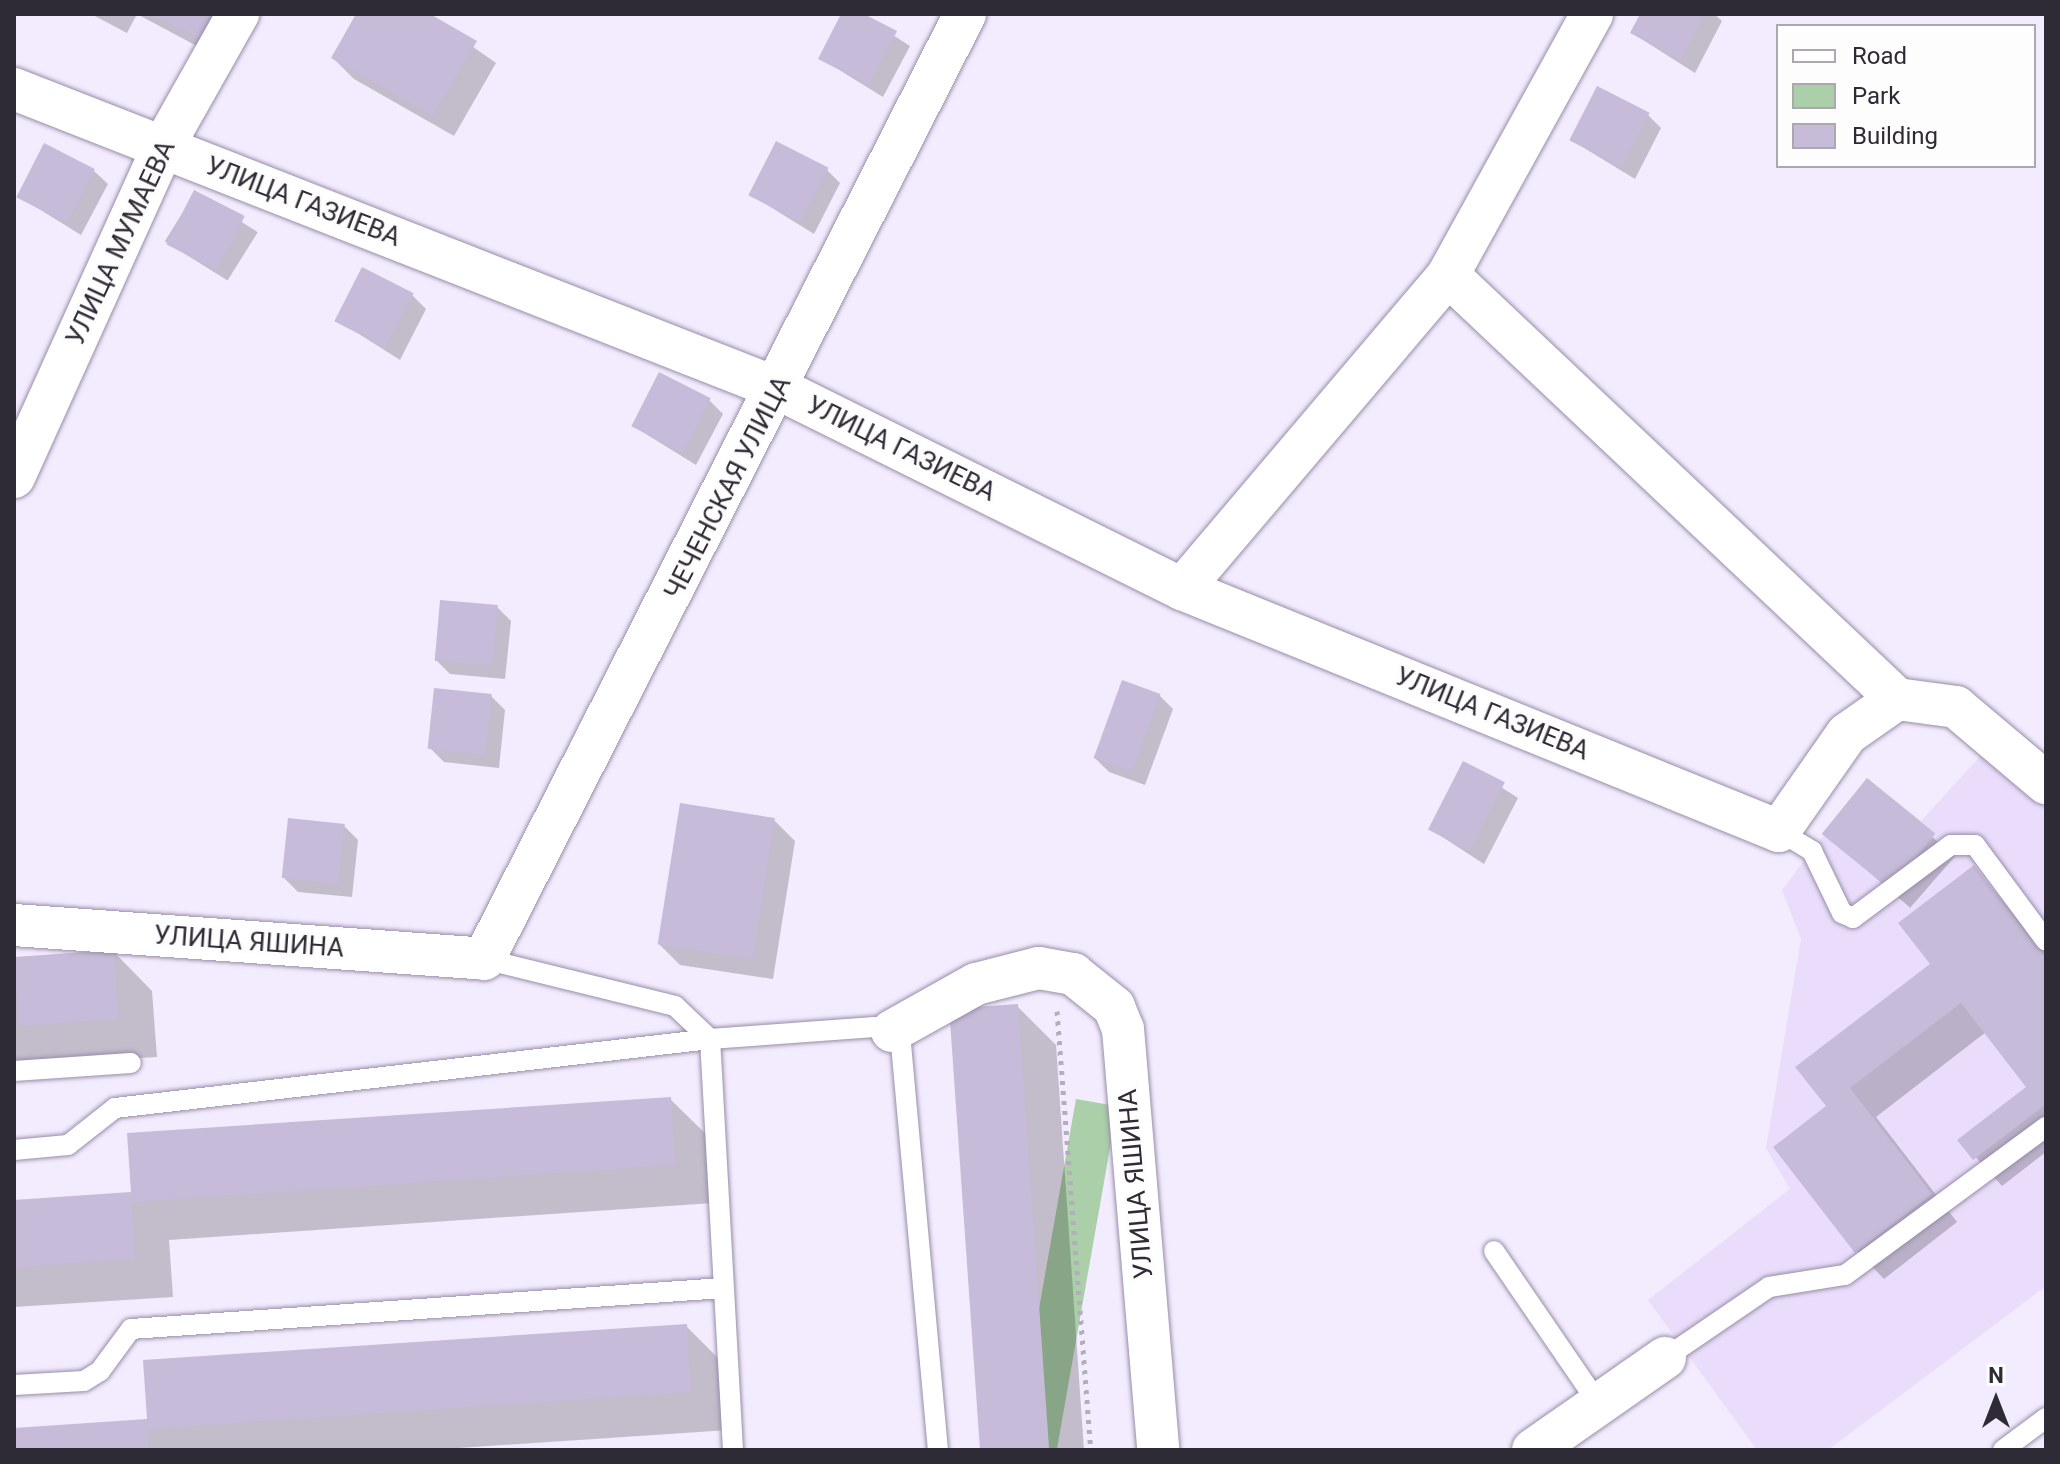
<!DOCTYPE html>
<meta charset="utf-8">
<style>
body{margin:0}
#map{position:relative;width:2060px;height:1464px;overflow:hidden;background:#f3ecfe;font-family:Roboto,sans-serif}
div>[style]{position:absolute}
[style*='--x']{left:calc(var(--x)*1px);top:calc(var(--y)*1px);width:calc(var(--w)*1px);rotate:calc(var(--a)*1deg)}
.built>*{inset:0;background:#e9ddfb}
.green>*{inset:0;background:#aacfa9;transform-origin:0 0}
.shadow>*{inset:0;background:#0003;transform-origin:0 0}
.building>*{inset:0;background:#c6bbd8;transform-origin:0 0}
.path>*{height:5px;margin-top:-2.5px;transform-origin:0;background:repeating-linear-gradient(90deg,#b3adbc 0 4px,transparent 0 10px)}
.roads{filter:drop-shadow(0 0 2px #988da9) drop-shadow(0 0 2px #988da9)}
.lane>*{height:20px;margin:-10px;padding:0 10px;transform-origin:10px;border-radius:10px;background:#fff}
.street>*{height:42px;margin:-21px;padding:0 21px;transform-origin:21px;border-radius:21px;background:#fff}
span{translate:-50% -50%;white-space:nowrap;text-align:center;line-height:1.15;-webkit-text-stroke:7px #fdfdfd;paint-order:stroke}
.street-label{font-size:26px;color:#2f2b36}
.frame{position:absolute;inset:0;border:16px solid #2f2b36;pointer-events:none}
.legend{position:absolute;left:1776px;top:24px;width:260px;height:144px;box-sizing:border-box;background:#fdfdfd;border:2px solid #aba9ad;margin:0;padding:10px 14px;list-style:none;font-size:24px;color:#2f2b36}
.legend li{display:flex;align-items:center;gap:16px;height:40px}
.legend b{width:40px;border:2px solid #aba9ad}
.north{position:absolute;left:1956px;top:1360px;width:80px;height:80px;-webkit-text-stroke:6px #fdfdfd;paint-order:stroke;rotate:0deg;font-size:22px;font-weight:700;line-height:32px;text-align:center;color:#2f2b36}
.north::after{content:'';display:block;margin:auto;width:28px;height:36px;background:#2f2b36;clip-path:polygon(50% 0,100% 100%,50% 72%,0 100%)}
</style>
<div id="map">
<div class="built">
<div style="clip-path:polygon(1985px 751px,2046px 809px,2046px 1286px,1828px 1450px,1757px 1450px,1648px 1300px,1790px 1189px,1766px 1148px,1801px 939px,1782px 890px,1867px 778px,1921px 821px)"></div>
</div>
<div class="green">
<div style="left:1076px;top:1099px;width:42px;height:352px;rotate:10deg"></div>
</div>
<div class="shadow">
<div style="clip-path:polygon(91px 14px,245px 14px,221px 59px,137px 14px,127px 33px)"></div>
<div style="clip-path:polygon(358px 14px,426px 14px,496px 63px,454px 136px,354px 79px,333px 58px)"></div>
<div style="clip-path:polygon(843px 14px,860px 14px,910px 46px,883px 97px,820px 58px)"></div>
<div style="clip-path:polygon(1642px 14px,1714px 14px,1722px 21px,1695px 73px,1632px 33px)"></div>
<div style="clip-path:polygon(1647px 114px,1661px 128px,1635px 179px,1571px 140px)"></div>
<div style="clip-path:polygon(826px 169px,840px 183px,814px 234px,751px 195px)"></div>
<div style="clip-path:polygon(94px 171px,108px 184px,81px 235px,18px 196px)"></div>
<div style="left:195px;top:193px;width:74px;height:57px;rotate:32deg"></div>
<div style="clip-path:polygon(412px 295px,426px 309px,400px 360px,337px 320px)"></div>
<div style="clip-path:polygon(709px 400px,723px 414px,696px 465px,633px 426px)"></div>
<div style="clip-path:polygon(497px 607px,511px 621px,505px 679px,450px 674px,436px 660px)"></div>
<div style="clip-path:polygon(1159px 695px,1173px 709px,1145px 785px,1109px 772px,1095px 758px)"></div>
<div style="clip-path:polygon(491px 696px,505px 710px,499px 768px,444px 762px,430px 748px)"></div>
<div style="clip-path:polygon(1464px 763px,1518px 798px,1484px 864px,1430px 829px)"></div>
<div style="left:1868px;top:781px;width:115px;height:68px;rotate:41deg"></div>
<div style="clip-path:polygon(774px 820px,795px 841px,773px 979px,680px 965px,659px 944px)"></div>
<div style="clip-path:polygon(344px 826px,358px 840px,352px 897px,298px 892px,284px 878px)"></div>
<div style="clip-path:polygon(1974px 867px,2046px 953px,2046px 1152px,2002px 1186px,1960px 1140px,2029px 1088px,1986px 1032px,1876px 1117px,1957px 1222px,1884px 1279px,1857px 1251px,1828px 1107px,1933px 964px)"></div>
<div style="clip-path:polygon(114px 952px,152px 991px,157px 1057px,14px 1066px,14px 959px)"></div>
<div style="clip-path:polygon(1017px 1006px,1056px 1045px,1084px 1450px,982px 1450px)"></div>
<div style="clip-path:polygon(670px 1099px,709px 1137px,713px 1203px,169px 1240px,173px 1297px,14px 1307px,14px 1202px,133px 1193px)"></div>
<div style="clip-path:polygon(686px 1326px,724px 1364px,729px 1430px,429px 1450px,14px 1450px,14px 1430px,149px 1421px)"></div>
</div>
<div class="building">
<div style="clip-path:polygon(151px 14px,213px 14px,200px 39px)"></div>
<div style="clip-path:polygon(356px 14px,430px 14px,477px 41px,433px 116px,331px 58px)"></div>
<div style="clip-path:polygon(841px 14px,864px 14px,897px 31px,869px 85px,818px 59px)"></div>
<div style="clip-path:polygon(1640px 14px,1705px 14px,1681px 60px,1630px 33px)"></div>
<div style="left:1597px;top:86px;width:59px;height:61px;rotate:27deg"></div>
<div style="left:776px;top:141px;width:59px;height:61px;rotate:27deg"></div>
<div style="left:44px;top:143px;width:57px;height:61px;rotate:27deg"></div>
<div style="left:194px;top:190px;width:57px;height:61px;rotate:27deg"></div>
<div style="left:362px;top:267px;width:58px;height:61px;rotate:27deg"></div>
<div style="left:659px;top:372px;width:58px;height:61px;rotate:27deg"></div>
<div style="left:440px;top:600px;width:58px;height:61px;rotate:5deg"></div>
<div style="left:1122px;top:680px;width:41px;height:83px;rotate:20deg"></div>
<div style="left:434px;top:688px;width:58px;height:61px;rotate:6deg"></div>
<div style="left:1463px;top:761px;width:47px;height:77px;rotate:27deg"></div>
<div style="left:1867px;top:778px;width:88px;height:72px;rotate:39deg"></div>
<div style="left:680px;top:803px;width:96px;height:143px;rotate:9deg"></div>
<div style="left:288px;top:818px;width:57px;height:60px;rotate:6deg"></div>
<div style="clip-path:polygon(1974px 865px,2046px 958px,2046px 1104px,1973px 1160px,1957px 1140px,2026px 1087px,1961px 1003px,1850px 1088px,1932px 1194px,1855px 1253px,1773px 1147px,1826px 1106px,1795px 1067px,1930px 964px,1898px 923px)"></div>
<div style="left:114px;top:950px;width:69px;height:100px;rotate:86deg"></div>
<div style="left:1018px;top:1004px;width:447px;height:69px;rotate:86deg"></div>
<div style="clip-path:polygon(671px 1097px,675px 1165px,132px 1202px,135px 1259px,14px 1267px,14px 1200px,131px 1192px,127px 1133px)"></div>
<div style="clip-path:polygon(687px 1324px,691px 1392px,147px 1429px,149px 1450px,14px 1450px,14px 1428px,147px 1419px,143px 1360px)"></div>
</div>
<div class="path">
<div style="--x:1057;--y:1011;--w:440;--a:85.6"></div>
</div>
<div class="roads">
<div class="lane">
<div style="--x:1779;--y:831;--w:39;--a:31"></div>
<div style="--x:1812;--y:851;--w:69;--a:64.2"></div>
<div style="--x:1842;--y:913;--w:12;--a:24"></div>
<div style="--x:1853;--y:918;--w:122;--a:-36.7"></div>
<div style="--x:1951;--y:845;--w:24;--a:0"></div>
<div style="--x:1975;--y:845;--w:119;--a:53.5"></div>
<div style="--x:484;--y:959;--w:197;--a:13.8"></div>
<div style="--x:675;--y:1006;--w:48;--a:43.3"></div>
<div style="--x:14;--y:1071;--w:117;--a:-3.9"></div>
<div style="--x:14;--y:1150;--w:54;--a:-5.3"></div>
<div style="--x:68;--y:1145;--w:60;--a:-38.2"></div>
<div style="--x:115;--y:1108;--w:599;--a:-6.61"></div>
<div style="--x:1494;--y:1251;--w:184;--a:55.6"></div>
<div style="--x:1665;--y:1358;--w:126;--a:-34.3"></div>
<div style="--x:1769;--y:1287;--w:77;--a:-9"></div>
<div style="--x:1845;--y:1275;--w:250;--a:-36.4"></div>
<div style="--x:14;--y:1385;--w:70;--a:-3.3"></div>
<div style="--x:84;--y:1381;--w:19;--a:-32"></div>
<div style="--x:100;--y:1371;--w:52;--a:-53.6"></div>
<div style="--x:131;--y:1329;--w:594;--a:-3.96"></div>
<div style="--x:733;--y:1450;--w:412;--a:-93.2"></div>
<div style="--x:710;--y:1039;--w:165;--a:-4.2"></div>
<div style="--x:875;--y:1027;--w:17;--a:13"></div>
<div style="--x:892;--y:1031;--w:16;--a:55"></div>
<div style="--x:901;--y:1044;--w:408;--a:84.8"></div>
<div style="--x:2003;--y:1450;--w:54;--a:-36.7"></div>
</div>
<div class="street">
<div style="--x:14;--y:89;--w:822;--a:21.41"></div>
<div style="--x:779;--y:389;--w:450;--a:26.4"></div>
<div style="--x:1182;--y:589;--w:644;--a:22.07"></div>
<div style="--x:1779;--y:831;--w:118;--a:-55"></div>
<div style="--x:1847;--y:734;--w:61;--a:-35"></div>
<div style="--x:1897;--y:699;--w:60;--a:7.7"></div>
<div style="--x:1956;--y:707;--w:118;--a:40.2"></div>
<div style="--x:1448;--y:275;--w:618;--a:43.36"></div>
<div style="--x:14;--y:477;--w:362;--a:-65.7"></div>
<div style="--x:163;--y:147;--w:153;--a:-60.6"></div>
<div style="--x:1182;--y:589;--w:412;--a:-49.7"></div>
<div style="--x:1448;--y:275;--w:298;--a:-61.1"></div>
<div style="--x:14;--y:925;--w:471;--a:4.1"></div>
<div style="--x:484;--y:959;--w:1060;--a:-63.02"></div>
<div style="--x:892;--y:1031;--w:96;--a:-29.2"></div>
<div style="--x:976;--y:984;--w:65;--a:-14.3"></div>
<div style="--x:1039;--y:968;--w:35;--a:10"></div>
<div style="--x:1073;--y:974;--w:53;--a:38.8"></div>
<div style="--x:1114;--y:1007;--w:24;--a:68"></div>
<div style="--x:1123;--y:1029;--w:422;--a:85.2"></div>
<div style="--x:1533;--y:1450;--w:161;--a:-34.9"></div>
</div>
</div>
<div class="street-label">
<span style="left:303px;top:202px;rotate:21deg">УЛИЦА ГАЗИЕВА</span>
<span style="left:121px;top:243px;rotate:-65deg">УЛИЦА МУМАЕВА</span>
<span style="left:901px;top:449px;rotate:26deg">УЛИЦА ГАЗИЕВА</span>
<span style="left:728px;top:488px;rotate:-63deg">ЧЕЧЕНСКАЯ УЛИЦА</span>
<span style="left:1492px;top:714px;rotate:22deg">УЛИЦА ГАЗИЕВА</span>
<span style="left:249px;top:942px;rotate:4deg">УЛИЦА ЯШИНА</span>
<span style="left:1136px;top:1184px;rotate:-95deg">УЛИЦА ЯШИНА</span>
</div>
<div class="frame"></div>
<ul class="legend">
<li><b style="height:10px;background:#fff"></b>Road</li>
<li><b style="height:22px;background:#aacfa9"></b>Park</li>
<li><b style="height:22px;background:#c6bbd8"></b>Building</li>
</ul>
<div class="north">N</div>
</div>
